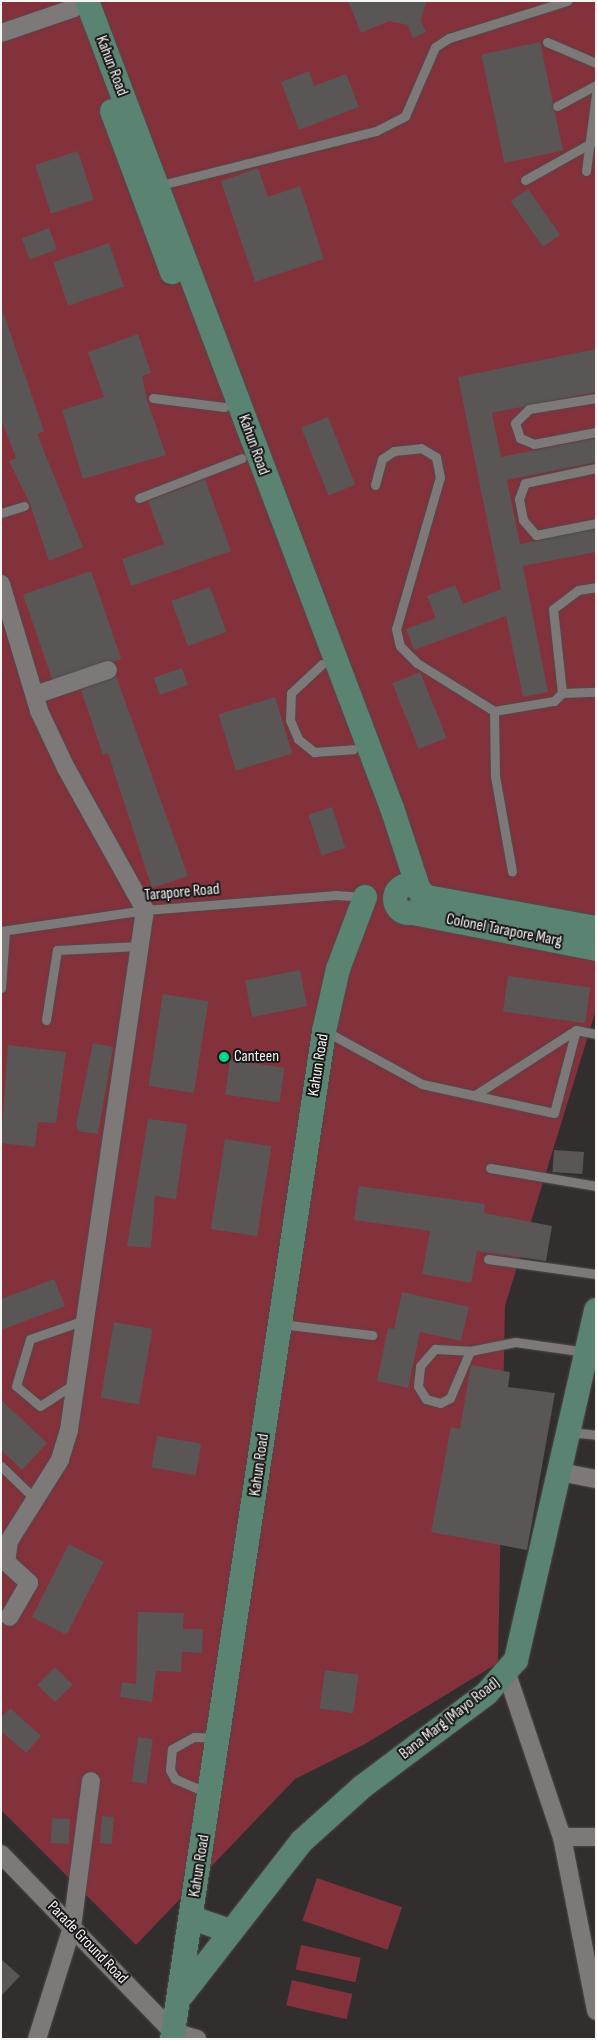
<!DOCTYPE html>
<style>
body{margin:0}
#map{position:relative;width:597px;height:2040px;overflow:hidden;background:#322e2e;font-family:"Sofia Sans Condensed",sans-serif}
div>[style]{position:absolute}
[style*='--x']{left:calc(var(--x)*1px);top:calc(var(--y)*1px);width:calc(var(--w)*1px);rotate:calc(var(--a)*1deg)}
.green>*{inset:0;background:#83313b;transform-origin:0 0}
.building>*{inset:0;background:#5a5656;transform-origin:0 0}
.roads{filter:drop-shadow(0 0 1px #4e4b4b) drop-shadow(0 0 1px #4e4b4b)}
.lane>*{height:9px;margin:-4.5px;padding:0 4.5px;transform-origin:4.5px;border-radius:4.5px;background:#7d7979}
.street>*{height:18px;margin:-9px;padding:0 9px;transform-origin:9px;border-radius:9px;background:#7d7979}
.secondary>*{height:24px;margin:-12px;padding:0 12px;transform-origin:12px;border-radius:12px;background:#5a8372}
.secondary>.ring{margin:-12px;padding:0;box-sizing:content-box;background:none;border:24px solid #5a8372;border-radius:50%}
.dots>*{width:14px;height:14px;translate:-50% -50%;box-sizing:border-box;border:2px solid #181717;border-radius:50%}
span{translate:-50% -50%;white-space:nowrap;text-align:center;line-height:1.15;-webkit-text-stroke:4px #181717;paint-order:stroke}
.street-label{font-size:16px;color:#f7f4f4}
.poi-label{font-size:16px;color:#f7f4f4}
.left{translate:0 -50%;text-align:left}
.frame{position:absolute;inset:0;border:2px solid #f7f4f4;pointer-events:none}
</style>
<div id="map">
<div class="green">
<div style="clip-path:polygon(1px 1px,596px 1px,596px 1010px,505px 1306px,498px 1663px,365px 1744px,295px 1779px,136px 1945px,1px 1810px)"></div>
<div style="left:317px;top:1878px;width:90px;height:45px;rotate:19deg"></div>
<div style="left:301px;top:1945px;width:61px;height:25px;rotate:12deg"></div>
<div style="left:292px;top:1980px;width:62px;height:26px;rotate:13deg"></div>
</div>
<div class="building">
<div style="clip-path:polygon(348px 1px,426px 1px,421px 21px,426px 32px,413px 38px,408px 25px,389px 21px,361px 33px)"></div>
<div style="left:540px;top:42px;width:111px;height:60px;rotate:78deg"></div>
<div style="clip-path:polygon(309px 71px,314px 86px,346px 74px,359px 107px,299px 130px,281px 82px)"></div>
<div style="left:78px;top:151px;width:51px;height:45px;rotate:72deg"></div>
<div style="clip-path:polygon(258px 168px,268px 197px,300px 186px,324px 259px,255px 282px,221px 181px)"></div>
<div style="left:528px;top:189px;width:56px;height:21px;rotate:55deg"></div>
<div style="left:49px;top:228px;width:23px;height:29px;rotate:70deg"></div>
<div style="left:109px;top:243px;width:46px;height:59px;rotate:71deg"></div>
<div style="clip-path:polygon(1px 306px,44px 431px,37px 434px,83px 547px,49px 561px,30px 504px,9px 461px,16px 458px,1px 419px)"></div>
<div style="clip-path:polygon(138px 334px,151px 373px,142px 376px,147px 400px,166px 455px,83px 479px,62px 410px,104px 397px,88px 352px)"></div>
<div style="clip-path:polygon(596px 349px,596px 392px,492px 413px,501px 457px,596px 438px,596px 462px,507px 480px,520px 544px,596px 529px,596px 552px,523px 566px,548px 692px,523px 697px,506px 616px,414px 650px,406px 629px,436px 618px,427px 596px,455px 585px,463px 604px,501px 589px,458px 377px)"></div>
<div style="left:328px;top:417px;width:73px;height:29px;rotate:68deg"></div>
<div style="clip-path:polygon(205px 479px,231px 551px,131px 586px,122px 559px,164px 544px,148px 501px)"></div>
<div style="left:91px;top:571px;width:93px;height:72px;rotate:71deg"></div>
<div style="left:210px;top:587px;width:48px;height:41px;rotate:70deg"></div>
<div style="left:182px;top:668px;width:18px;height:30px;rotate:71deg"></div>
<div style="left:420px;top:672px;width:71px;height:30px;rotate:68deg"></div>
<div style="clip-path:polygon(116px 676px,188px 876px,152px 888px,108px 753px,103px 755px,81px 690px)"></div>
<div style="left:275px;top:697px;width:59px;height:59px;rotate:73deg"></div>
<div style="left:332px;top:807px;width:43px;height:25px;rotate:72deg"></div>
<div style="left:300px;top:970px;width:37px;height:56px;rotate:79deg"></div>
<div style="left:508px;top:976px;width:83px;height:36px;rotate:8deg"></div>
<div style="left:163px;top:994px;width:46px;height:93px;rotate:9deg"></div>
<div style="clip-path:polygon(93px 1043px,113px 1047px,98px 1134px,78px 1131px,76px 1125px)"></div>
<div style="clip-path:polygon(8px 1045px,66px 1052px,56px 1123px,38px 1122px,35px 1147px,1px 1143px)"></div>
<div style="left:230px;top:1060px;width:55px;height:35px;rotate:8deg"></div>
<div style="clip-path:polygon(148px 1119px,187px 1124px,176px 1199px,155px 1196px,151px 1248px,127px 1246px)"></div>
<div style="left:225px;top:1139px;width:47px;height:91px;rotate:9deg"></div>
<div style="left:554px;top:1150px;width:30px;height:22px;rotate:4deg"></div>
<div style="clip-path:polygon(359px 1186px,485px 1204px,484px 1213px,552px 1226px,546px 1261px,477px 1251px,471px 1283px,422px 1274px,430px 1231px,354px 1220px)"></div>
<div style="clip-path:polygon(54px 1279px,65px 1306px,1px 1330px,1px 1299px)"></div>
<div style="clip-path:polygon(402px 1292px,469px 1307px,461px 1341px,420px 1332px,408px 1388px,377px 1381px,388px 1328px,394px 1329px)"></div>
<div style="left:114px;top:1322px;width:39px;height:77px;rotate:10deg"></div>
<div style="clip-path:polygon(471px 1365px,510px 1372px,508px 1387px,555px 1393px,527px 1550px,431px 1532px,451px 1427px,460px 1429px)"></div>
<div style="clip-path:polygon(1px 1400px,47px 1443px,22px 1470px,1px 1450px)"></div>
<div style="left:157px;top:1436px;width:45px;height:32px;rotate:10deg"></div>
<div style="left:69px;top:1544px;width:39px;height:82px;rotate:27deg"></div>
<div style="clip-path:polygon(138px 1612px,184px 1613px,183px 1629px,203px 1629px,202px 1653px,182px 1652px,181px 1672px,156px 1671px,152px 1702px,120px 1697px,122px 1682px,136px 1684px)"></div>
<div style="left:55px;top:1667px;width:25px;height:25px;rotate:45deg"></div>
<div style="left:325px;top:1670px;width:34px;height:39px;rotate:8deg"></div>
<div style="clip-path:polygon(10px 1708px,41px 1736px,26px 1753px,1px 1731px,1px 1718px)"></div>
<div style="left:138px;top:1737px;width:15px;height:45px;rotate:8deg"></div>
<div style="left:102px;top:1816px;width:12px;height:27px;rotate:5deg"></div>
<div style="left:52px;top:1818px;width:18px;height:25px;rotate:3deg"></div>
<div style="clip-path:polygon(1px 1959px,20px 1976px,1px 1996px)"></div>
</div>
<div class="roads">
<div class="lane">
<div style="--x:547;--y:42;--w:53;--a:23.2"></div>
<div style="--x:557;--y:106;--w:44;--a:-28.3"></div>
<div style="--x:586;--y:171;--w:78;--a:-82.6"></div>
<div style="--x:525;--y:180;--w:76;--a:-29.3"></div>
<div style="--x:157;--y:186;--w:226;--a:-14.1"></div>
<div style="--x:376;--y:131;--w:33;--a:-27"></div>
<div style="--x:405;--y:116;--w:75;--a:-66.5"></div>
<div style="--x:435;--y:47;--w:17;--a:-33"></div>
<div style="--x:449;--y:38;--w:124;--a:-17.4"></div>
<div style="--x:153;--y:398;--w:72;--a:7.2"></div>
<div style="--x:596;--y:398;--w:68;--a:170.7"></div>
<div style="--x:529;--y:409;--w:20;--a:135"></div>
<div style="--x:515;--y:423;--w:16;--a:72"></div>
<div style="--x:520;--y:438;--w:15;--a:23"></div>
<div style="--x:534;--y:444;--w:63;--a:-11"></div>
<div style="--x:596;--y:468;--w:73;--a:168.1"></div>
<div style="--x:525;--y:483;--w:17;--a:111"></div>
<div style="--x:519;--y:499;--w:21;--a:79"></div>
<div style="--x:523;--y:520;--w:20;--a:49"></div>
<div style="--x:536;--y:535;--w:61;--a:-11.3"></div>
<div style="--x:375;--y:485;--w:27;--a:-75"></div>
<div style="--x:382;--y:459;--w:14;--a:-34"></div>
<div style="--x:394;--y:451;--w:27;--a:-6"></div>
<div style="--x:421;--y:448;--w:17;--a:31"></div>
<div style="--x:436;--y:457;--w:20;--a:79"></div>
<div style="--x:440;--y:477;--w:158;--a:106.1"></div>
<div style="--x:396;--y:629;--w:17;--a:77"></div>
<div style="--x:400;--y:646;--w:24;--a:45"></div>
<div style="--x:417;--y:663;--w:91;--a:31.9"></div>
<div style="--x:494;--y:711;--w:61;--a:-9.5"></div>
<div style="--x:554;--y:701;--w:11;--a:-45"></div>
<div style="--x:562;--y:693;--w:84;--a:-96.1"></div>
<div style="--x:553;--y:609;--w:31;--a:-37"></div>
<div style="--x:578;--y:590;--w:18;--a:-9"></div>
<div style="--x:139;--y:498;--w:110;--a:-21.2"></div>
<div style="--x:1;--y:513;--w:24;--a:-17"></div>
<div style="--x:322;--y:664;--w:42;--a:136.9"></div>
<div style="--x:291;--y:693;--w:27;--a:92"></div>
<div style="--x:290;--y:720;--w:21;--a:67"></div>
<div style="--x:298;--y:739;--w:21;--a:39"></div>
<div style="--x:314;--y:752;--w:39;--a:-4"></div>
<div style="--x:562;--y:693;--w:34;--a:-2"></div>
<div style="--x:494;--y:711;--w:65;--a:89.1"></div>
<div style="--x:495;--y:776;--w:97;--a:79.9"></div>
<div style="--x:1;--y:931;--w:146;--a:-8.3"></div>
<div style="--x:145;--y:910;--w:192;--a:-4.5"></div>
<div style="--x:336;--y:895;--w:27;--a:4"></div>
<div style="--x:1;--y:988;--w:57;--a:-86"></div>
<div style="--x:46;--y:1020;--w:71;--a:-81.1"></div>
<div style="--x:57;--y:950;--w:82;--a:-2.8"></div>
<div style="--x:327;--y:1032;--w:108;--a:28.7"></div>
<div style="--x:422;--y:1084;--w:135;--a:12.4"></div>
<div style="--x:554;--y:1113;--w:86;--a:-75.2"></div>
<div style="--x:475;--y:1095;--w:120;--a:-32.8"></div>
<div style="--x:576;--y:1030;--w:20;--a:11"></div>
<div style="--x:490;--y:1168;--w:108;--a:9.6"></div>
<div style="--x:488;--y:1259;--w:109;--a:7.9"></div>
<div style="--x:281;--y:1324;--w:92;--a:6.9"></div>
<div style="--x:470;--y:1351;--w:51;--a:113.1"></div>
<div style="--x:450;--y:1398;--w:11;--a:153"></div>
<div style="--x:440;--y:1403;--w:15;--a:-164"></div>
<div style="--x:426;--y:1399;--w:15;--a:-122"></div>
<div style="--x:418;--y:1386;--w:20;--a:-84"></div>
<div style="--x:420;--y:1366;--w:23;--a:-49"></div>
<div style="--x:435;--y:1349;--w:35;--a:3"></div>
<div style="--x:470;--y:1351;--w:46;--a:-11.3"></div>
<div style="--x:515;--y:1342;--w:72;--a:8"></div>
<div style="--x:74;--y:1384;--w:40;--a:147.1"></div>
<div style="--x:40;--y:1406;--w:31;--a:-140"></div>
<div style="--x:16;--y:1386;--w:49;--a:-73.4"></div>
<div style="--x:30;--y:1339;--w:58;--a:-19.1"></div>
<div style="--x:569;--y:1432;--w:27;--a:6"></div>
<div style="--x:1;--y:1466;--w:47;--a:44.1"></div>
<div style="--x:208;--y:1793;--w:36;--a:-157"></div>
<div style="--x:175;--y:1779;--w:10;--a:-119"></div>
<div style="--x:170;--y:1770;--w:21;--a:-85"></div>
<div style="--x:172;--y:1749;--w:25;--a:-29"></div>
<div style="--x:194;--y:1737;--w:24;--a:2"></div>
</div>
<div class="street">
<div style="--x:1;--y:33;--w:77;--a:-18.9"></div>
<div style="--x:1;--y:584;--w:133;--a:73.3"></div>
<div style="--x:39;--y:711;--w:63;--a:64.7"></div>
<div style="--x:66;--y:768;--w:162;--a:60.9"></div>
<div style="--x:145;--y:910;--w:526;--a:98.32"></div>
<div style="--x:69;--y:1430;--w:31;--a:107"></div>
<div style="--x:60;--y:1460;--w:96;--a:122.2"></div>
<div style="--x:9;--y:1541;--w:21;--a:98"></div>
<div style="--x:6;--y:1562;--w:31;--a:42"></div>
<div style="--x:29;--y:1583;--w:39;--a:120"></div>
<div style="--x:35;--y:695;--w:77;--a:-18.9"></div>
<div style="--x:560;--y:1472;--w:37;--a:11"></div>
<div style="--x:507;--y:1674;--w:172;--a:71.4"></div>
<div style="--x:562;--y:1837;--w:177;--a:78.9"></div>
<div style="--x:562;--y:1837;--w:34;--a:0"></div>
<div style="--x:1;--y:1854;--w:248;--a:46"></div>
<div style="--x:173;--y:2032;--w:25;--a:16"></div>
<div style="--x:37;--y:2039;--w:117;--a:-72.6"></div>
<div style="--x:72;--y:1927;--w:147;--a:-82.6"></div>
</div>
<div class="secondary">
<div style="--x:87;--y:1;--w:863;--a:69.3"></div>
<div style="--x:392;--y:808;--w:86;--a:71.8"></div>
<div style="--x:112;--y:111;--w:172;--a:69.6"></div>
<div class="ring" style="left:395px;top:885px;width:4px;height:4px"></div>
<div style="--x:422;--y:896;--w:177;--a:10.4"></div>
<div style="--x:413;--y:913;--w:187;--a:11.1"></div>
<div style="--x:192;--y:1918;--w:39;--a:19"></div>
<div style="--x:182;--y:1995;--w:195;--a:-52.1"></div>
<div style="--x:302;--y:1841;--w:81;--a:-42"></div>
<div style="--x:362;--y:1787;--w:156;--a:-36.9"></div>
<div style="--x:487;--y:1693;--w:44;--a:-48.7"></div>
<div style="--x:516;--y:1660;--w:359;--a:-77.1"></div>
<div style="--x:172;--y:2039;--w:1019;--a:-81.42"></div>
<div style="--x:324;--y:1031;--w:64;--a:-77.3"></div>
<div style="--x:338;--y:969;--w:77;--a:-69.4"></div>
</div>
</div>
<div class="dots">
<div style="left:224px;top:1057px;background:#00d98c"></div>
</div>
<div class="street-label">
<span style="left:111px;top:66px;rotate:69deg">Kahun Road</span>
<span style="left:253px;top:445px;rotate:70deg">Kahun Road</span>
<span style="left:182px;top:893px;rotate:-5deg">Tarapore Road</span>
<span style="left:504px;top:931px;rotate:11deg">Colonel Tarapore Marg</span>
<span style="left:319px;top:1065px;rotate:-81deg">Kahun Road</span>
<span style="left:260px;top:1465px;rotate:-82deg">Kahun Road</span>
<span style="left:450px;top:1719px;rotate:-38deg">Bana Marg (Mayo Road)</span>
<span style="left:200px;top:1866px;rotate:-81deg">Kahun Road</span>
<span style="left:87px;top:1943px;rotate:46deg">Parade Ground Road</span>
</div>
<div class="poi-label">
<span class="left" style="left:234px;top:1057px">Canteen</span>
</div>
<div class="frame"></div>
</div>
